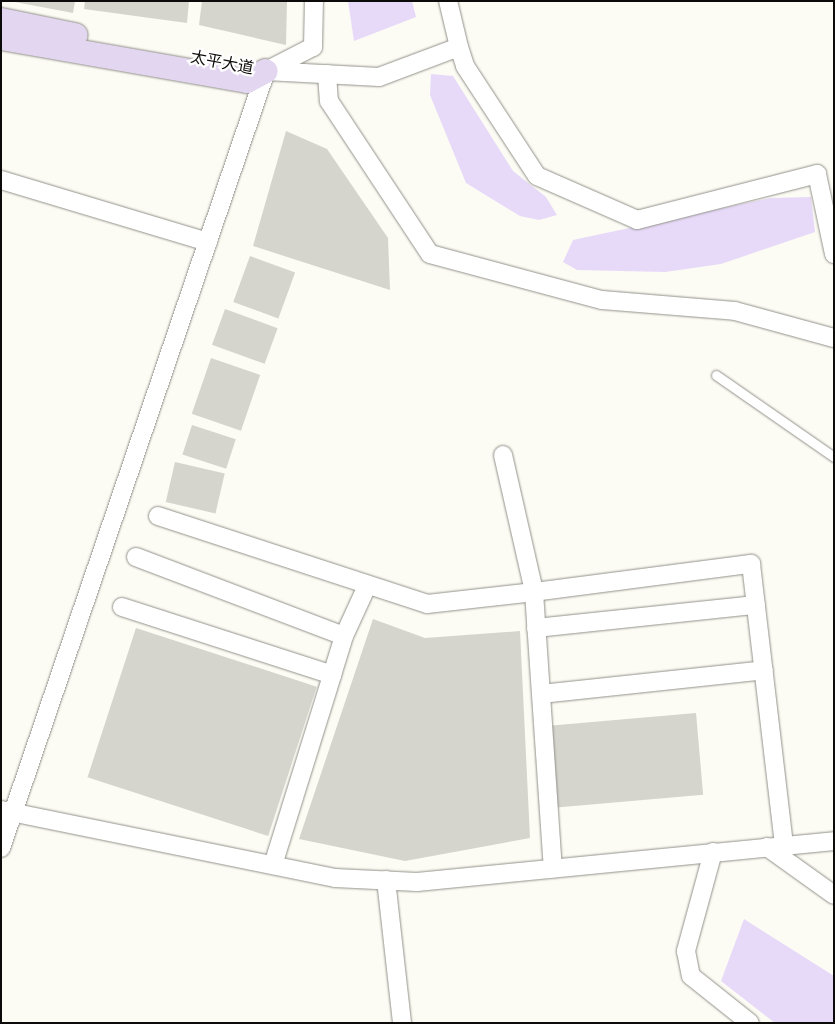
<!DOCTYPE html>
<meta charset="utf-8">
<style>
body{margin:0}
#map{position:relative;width:835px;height:1024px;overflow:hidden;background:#fcfbf4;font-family:Cabin,"Noto Sans SC",sans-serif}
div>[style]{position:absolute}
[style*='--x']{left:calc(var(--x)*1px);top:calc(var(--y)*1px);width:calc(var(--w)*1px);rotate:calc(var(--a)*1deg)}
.water>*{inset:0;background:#e7daf9}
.building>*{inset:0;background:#d5d4cd;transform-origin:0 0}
.roads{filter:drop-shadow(0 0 1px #92918a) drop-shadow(0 0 1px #92918a)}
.lane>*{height:9px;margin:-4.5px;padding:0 4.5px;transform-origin:4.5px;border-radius:4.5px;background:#fff}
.street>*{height:18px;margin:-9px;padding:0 9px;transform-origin:9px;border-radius:9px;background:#fff}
.secondary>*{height:24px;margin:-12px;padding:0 12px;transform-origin:12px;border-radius:12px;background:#e3d6f1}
span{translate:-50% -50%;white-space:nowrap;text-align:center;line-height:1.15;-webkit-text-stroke:4.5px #fff;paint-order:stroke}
.street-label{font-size:16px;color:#0c0b09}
.frame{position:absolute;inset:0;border:2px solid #0c0b09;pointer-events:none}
</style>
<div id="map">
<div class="water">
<div style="clip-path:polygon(348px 1px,412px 1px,416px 17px,354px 41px)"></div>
<div style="clip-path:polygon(431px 74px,453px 76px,513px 171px,546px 197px,557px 215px,539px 220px,520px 216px,466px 183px,430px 95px)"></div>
<div style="clip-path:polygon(811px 197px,815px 232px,721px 264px,665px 272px,577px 270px,563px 262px,573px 240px,770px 198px)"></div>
<div style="clip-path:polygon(744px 919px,834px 976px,834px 1023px,775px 1023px,721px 981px)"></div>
</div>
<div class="building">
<div style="clip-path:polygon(10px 1px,75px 1px,73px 13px)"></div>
<div style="clip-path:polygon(85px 1px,189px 1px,187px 23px,84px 9px)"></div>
<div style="clip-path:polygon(202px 1px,287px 1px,286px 45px,199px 25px)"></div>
<div style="clip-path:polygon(286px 131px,327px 149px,388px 238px,390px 290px,253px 246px)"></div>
<div style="left:250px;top:256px;width:48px;height:49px;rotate:20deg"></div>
<div style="left:225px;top:309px;width:56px;height:38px;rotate:20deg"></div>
<div style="left:211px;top:358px;width:52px;height:59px;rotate:19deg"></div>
<div style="left:192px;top:425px;width:46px;height:31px;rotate:18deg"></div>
<div style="left:175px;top:462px;width:51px;height:41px;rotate:13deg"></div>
<div style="clip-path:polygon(373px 619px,425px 638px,520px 631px,530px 838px,405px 861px,299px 839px)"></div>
<div style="left:136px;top:628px;width:190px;height:157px;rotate:18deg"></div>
<div style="left:696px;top:713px;width:82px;height:150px;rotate:85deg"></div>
</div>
<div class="roads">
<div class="lane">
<div style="--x:716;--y:375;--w:144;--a:34.8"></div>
</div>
<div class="street">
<div style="--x:459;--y:47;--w:20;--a:72"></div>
<div style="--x:465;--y:66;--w:131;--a:56.8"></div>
<div style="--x:537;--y:176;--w:109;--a:23.7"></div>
<div style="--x:637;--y:220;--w:186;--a:-14.3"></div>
<div style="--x:817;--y:174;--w:82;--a:78"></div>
<div style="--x:266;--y:71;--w:113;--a:3"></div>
<div style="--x:379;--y:77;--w:85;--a:-20.6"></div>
<div style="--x:459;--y:47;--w:47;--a:-103.4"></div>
<div style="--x:327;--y:74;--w:27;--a:86"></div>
<div style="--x:329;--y:101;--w:183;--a:56.6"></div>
<div style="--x:430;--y:254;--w:178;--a:15"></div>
<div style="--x:602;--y:300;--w:133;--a:4.7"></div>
<div style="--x:735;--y:311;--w:103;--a:15.3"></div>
<div style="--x:1;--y:180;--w:216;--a:16.7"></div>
<div style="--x:503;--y:455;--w:140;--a:77.2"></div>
<div style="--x:534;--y:592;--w:219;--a:-7.4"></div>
<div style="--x:751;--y:564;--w:284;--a:83.3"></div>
<div style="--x:158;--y:516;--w:283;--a:18.1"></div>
<div style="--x:427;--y:604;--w:108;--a:-6.4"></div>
<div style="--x:534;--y:592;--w:277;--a:86.1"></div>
<div style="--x:136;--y:557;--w:222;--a:20.8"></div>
<div style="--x:344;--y:636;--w:55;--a:-65.3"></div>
<div style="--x:122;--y:607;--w:221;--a:17.9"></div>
<div style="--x:332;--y:675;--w:41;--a:-72.9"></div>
<div style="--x:536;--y:628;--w:221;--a:-6"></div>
<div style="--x:541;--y:694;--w:224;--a:-6.1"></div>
<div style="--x:1;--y:810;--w:341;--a:11.5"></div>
<div style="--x:335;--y:878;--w:82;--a:2.8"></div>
<div style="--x:417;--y:882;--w:419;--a:-5.6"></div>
<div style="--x:767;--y:847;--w:82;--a:35.6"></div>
<div style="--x:1;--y:848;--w:821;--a:-71.17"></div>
<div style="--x:266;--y:71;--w:53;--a:-27.1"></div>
<div style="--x:313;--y:47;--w:46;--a:-88.8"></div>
<div style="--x:713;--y:852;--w:103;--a:105.3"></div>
<div style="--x:686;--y:951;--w:25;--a:79"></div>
<div style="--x:691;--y:976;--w:75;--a:38.5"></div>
<div style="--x:273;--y:865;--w:199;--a:-72.7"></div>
<div style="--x:386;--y:880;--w:144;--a:83.6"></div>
</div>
<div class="secondary">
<div style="--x:1;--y:20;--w:76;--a:11.5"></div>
<div style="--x:1;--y:38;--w:250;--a:9.9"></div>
<div style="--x:247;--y:81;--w:21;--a:-28"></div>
</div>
</div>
<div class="street-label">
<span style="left:222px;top:63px;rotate:11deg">太平大道</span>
</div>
<div class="frame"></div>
</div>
